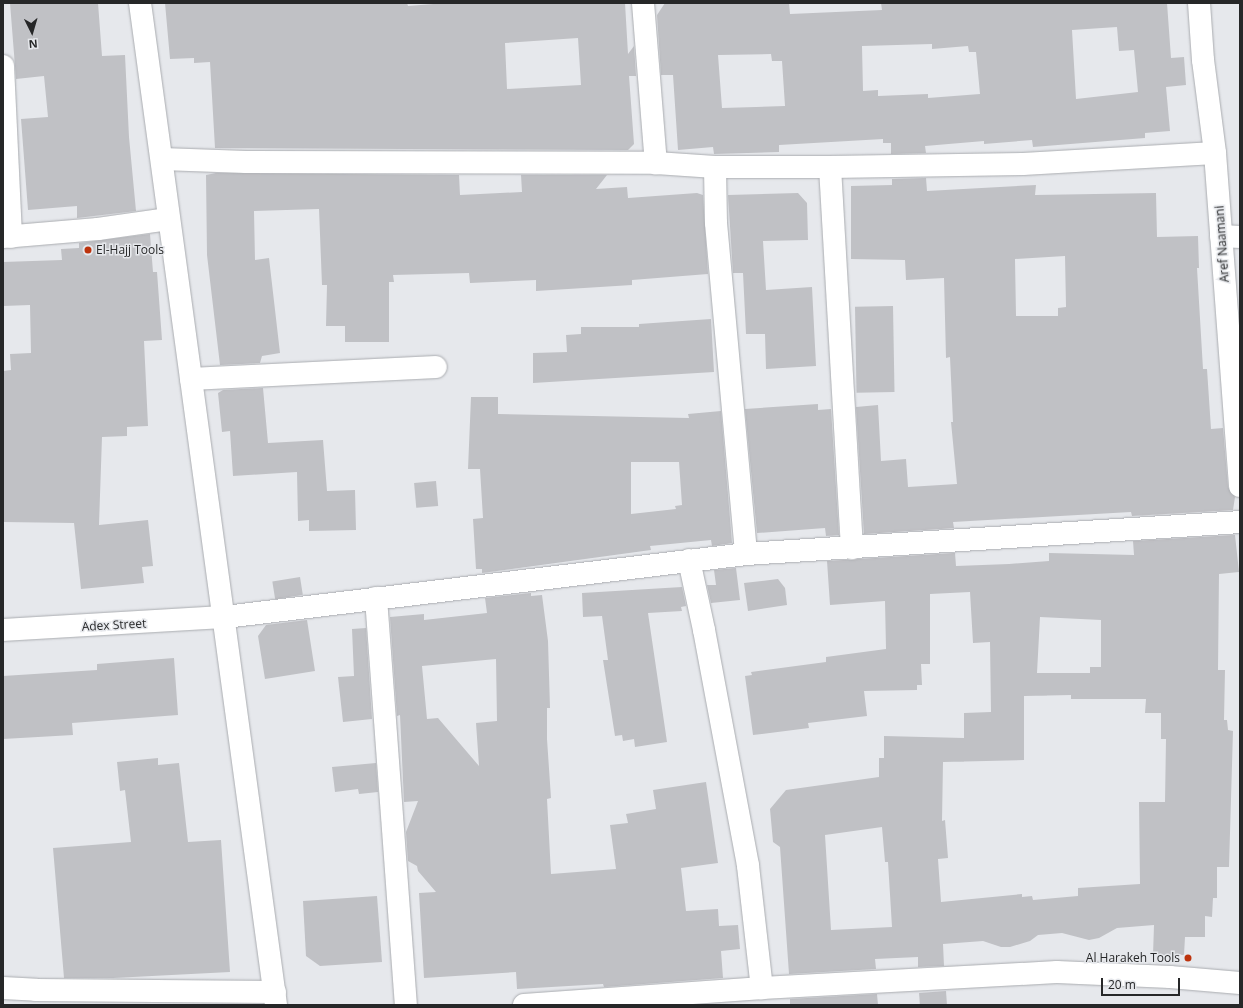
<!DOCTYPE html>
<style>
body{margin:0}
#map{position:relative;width:1243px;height:1008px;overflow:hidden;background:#e6e8ec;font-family:"Open Sans",sans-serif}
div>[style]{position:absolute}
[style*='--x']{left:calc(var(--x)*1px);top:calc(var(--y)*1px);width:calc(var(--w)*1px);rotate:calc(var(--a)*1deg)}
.building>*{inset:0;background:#c0c1c5;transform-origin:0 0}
.roads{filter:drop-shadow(0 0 1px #aaacb0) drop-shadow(0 0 1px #aaacb0)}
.street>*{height:22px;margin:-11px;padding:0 11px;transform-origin:11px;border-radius:11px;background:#fff}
.secondary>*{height:22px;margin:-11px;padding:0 11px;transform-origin:11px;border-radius:11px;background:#fff}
.dots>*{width:11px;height:11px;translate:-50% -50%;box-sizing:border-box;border:2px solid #e6e8ec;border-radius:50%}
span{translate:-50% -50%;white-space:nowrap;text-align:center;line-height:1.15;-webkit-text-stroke:3px #e6e8ec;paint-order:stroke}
.street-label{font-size:12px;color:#262728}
.poi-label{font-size:12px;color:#262728}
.left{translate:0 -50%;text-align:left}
.right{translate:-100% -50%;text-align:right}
.frame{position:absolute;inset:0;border:4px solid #262728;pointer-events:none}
.north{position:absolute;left:12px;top:12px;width:40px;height:40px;-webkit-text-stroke:3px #e6e8ec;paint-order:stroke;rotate:175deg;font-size:11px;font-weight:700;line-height:16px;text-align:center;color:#262728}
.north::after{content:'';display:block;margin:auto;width:14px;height:18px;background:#262728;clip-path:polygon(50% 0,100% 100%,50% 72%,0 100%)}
.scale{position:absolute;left:1101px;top:978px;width:79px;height:18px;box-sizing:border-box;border:2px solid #262728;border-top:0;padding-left:5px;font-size:12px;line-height:14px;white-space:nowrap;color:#262728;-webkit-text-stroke:3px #e6e8ec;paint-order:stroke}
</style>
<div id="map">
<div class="building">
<div style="clip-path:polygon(10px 3px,98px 3px,102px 56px,125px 55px,129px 137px,136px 211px,77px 218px,77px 206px,28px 210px,21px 119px,48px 117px,44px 76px,16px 79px)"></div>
<div style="clip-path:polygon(evenodd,165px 3px,407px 3px,408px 6px,446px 3px,625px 3px,628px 54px,634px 46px,636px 76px,629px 76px,634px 144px,628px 150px,215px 148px,210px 62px,194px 63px,194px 58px,170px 59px,165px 3px,578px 38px,581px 85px,507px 89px,505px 43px,578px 38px)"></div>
<div style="clip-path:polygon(evenodd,665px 3px,789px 3px,790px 14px,882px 10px,881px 3px,1167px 3px,1171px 58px,1184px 57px,1186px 85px,1166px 87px,1170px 131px,1145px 133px,1145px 138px,1033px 147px,1032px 140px,984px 144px,984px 141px,925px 146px,926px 153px,891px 154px,891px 143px,883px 143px,883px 139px,779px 145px,779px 152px,714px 154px,713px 147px,678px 150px,673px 75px,661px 75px,657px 15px,665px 3px,1117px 27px,1119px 51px,1134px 50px,1138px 92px,1076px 99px,1072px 30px,1117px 27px,665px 3px,932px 44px,932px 49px,968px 46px,969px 52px,976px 52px,980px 94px,928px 98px,928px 94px,878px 96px,878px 90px,863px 91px,862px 46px,932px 44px,665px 3px,771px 54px,772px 61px,782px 61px,785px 106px,722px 108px,718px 55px,771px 54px)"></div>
<div style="clip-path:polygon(216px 173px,459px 175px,460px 195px,522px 192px,521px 175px,607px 175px,596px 189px,627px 187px,628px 198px,697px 193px,703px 195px,708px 274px,632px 280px,632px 285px,536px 291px,536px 280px,470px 283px,469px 273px,393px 275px,394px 282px,389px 282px,389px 342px,345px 342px,345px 326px,326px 326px,327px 285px,322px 285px,319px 209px,254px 211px,255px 260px,269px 258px,280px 353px,262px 356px,260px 363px,220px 365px,207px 255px,206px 175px)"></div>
<div style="clip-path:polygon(evenodd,926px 178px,927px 191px,1036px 185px,1035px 195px,1156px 193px,1157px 237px,1198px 236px,1199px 268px,1197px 268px,1203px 369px,1207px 369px,1211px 429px,1223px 428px,1228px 487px,1235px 497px,1233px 510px,1132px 516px,1131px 512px,953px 522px,954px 528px,864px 534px,856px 407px,878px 405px,881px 461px,906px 459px,908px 487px,957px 484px,951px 422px,953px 422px,950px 357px,946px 358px,944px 278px,906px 280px,905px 260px,851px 259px,851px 186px,892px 185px,892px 179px,926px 178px,1065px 256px,1066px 307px,1058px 308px,1058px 316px,1016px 316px,1015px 259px,1065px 256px)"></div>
<div style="clip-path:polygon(798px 193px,807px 203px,808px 240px,763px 241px,766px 290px,812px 287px,816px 366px,766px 369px,765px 334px,746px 334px,743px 273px,733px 273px,728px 195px)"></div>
<div style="clip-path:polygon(150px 234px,153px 272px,157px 272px,162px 340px,144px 341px,148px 426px,127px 427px,127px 436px,102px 437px,99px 525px,148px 520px,153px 566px,142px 567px,144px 583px,81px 589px,74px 523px,3px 522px,3px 371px,11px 370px,10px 354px,31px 353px,30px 305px,3px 306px,3px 262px,62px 260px,61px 249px,79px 248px,79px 243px)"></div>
<div style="left:893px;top:306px;width:86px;height:38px;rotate:89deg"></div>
<div style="clip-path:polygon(711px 319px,714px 372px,533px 383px,533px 353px,567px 352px,566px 335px,581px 334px,581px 327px,639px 327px,639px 324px)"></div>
<div style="clip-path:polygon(263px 388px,268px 443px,323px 440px,327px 491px,355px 490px,356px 530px,309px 531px,309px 520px,298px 521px,297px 472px,233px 476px,230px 431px,222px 432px,218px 393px,223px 390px)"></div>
<div style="clip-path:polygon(evenodd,471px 397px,498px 397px,498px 414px,689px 418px,688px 414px,721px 411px,732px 543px,712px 546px,711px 540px,650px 546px,651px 550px,482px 573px,482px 569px,476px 569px,473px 519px,483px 518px,480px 469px,468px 469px,471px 397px,631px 462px,679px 462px,682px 505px,675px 506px,676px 509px,631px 514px,631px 462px)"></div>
<div style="clip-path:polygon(818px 404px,818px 410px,831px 409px,839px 535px,826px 536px,825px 528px,757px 533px,745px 409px)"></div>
<div style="left:436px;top:481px;width:25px;height:22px;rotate:85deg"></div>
<div style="clip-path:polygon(evenodd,1235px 535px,1239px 572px,1219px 574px,1218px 670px,1225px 670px,1224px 720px,1227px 720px,1228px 730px,1233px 731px,1229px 867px,1217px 867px,1217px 898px,1213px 898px,1212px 917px,1205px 916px,1205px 937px,1185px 937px,1184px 955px,1153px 955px,1154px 925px,1117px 928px,1099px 938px,1089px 940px,1062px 933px,1038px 935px,1030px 941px,1010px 947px,1001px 947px,983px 941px,943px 944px,944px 966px,918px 967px,918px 957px,875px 959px,876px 969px,789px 974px,780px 847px,773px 842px,770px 809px,786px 790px,879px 777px,879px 758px,884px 758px,884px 736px,964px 738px,964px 713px,991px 712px,990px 642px,973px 643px,970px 592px,930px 594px,930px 664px,921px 664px,922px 685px,917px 685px,917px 690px,864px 691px,867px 716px,808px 723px,809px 728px,753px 735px,745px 676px,752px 675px,751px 672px,826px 662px,826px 657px,886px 649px,885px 601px,830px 605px,827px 561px,955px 553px,956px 566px,1009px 564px,1049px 561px,1049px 553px,1134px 555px,1133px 541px,1235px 535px,1040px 617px,1101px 620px,1101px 667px,1090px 667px,1090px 673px,1037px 673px,1040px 617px,1235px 535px,1071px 695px,1071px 699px,1146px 699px,1145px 713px,1161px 713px,1161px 739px,1166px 739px,1165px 802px,1139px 802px,1140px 884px,1078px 888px,1078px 896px,1033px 900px,1032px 896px,1022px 897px,1022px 894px,941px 902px,938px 859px,948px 858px,945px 820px,942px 821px,943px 762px,1024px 760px,1024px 696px,1071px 695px,1235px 535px,882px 827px,885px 862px,888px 862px,892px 927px,831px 930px,825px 835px,882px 827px)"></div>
<div style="clip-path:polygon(736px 568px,740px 600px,711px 603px,707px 585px,716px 585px,714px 570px)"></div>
<div style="left:300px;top:577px;width:18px;height:28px;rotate:81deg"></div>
<div style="clip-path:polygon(778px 579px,785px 588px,787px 605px,748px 611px,744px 583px)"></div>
<div style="clip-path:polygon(682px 587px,686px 606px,681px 607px,682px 611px,648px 613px,667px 742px,635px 747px,634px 739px,623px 741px,622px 735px,615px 736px,603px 660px,608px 660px,602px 616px,583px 617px,582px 593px)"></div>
<div style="clip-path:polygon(evenodd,531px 593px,531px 596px,542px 595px,548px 641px,550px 708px,547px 708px,547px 739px,551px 798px,547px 799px,551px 874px,616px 869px,610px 825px,628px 823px,626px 814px,656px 809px,653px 790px,706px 782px,718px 863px,681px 868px,686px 911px,718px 909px,719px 926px,738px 925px,740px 949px,721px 951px,723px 978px,604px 987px,603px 984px,517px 989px,516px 972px,424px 978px,419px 893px,436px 892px,418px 871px,417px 866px,408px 861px,406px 832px,418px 801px,404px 802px,400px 715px,397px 716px,390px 617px,424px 614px,424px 620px,487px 613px,485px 598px,531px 593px,496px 659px,497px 721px,476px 723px,479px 766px,438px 718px,427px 719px,422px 666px,496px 659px)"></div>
<div style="clip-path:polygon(307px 620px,315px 671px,265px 679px,258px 636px,266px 625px)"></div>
<div style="clip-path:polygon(366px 628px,372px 719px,343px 722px,338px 677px,354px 676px,352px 629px)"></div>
<div style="clip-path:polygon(174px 658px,178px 715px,72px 723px,73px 735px,3px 739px,3px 676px,97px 670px,97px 664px)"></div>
<div style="clip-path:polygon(158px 758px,158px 765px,179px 763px,188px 842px,221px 840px,230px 972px,113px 978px,64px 978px,53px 848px,131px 842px,125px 790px,120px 791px,117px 762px)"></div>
<div style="clip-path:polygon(376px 763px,378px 792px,359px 794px,358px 789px,335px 792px,332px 767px)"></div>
<div style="clip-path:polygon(377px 896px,382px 962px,320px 966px,306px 956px,303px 901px)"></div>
<div style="left:946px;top:991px;width:14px;height:27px;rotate:86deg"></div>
<div style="clip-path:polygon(877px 994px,878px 1005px,790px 1005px,790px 999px)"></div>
</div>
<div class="roads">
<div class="street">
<div style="--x:140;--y:3;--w:1011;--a:82.27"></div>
<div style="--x:643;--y:3;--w:161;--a:85.4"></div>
<div style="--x:3;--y:66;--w:171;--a:87.3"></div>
<div style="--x:162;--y:159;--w:84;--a:2"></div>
<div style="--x:246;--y:162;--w:410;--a:0.1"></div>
<div style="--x:656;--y:163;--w:59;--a:3.9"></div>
<div style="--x:715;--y:167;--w:115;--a:0"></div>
<div style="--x:830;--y:167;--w:193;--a:-0.9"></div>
<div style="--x:1023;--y:164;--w:192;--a:-3.3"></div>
<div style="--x:715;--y:167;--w:56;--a:89"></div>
<div style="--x:716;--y:223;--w:332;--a:84.8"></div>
<div style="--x:830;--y:167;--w:382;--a:86.7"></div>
<div style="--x:1221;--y:236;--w:19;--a:3"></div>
<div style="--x:3;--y:237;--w:95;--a:-4.8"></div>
<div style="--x:98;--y:229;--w:71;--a:-8.1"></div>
<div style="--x:191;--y:379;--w:245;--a:-2.8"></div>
<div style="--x:689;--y:560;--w:72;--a:77.9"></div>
<div style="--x:704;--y:630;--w:240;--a:79.4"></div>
<div style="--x:748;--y:866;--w:123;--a:83.5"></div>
<div style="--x:376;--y:598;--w:408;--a:85.8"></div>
<div style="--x:3;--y:630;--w:222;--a:-3.4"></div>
<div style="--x:225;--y:617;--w:525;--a:-6.89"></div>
<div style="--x:746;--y:554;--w:495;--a:-3.7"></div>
<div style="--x:3;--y:988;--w:33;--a:3"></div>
<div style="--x:36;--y:990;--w:239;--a:0.5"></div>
<div style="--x:524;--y:1005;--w:239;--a:-4.1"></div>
<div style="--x:762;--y:988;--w:295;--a:-3.1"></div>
<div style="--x:1057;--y:972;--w:113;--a:2.5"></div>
<div style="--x:1170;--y:977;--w:70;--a:4.9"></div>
</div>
<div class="secondary">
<div style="--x:1199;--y:3;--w:57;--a:86"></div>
<div style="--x:1203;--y:60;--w:94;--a:82.6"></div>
<div style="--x:1215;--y:153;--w:334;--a:85.7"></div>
</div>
</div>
<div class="dots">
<div style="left:88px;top:250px;background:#bd330d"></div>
<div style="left:1188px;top:958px;background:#bd330d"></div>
</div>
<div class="street-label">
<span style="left:1222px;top:244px;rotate:-94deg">Aref Naamani</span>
<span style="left:114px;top:625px;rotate:-3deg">Adex Street</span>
</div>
<div class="poi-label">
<span class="left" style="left:96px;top:250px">El-Hajj Tools</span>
<span class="right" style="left:1180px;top:958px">Al Harakeh Tools</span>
</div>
<div class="frame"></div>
<div class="north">N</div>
<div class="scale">20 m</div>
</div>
